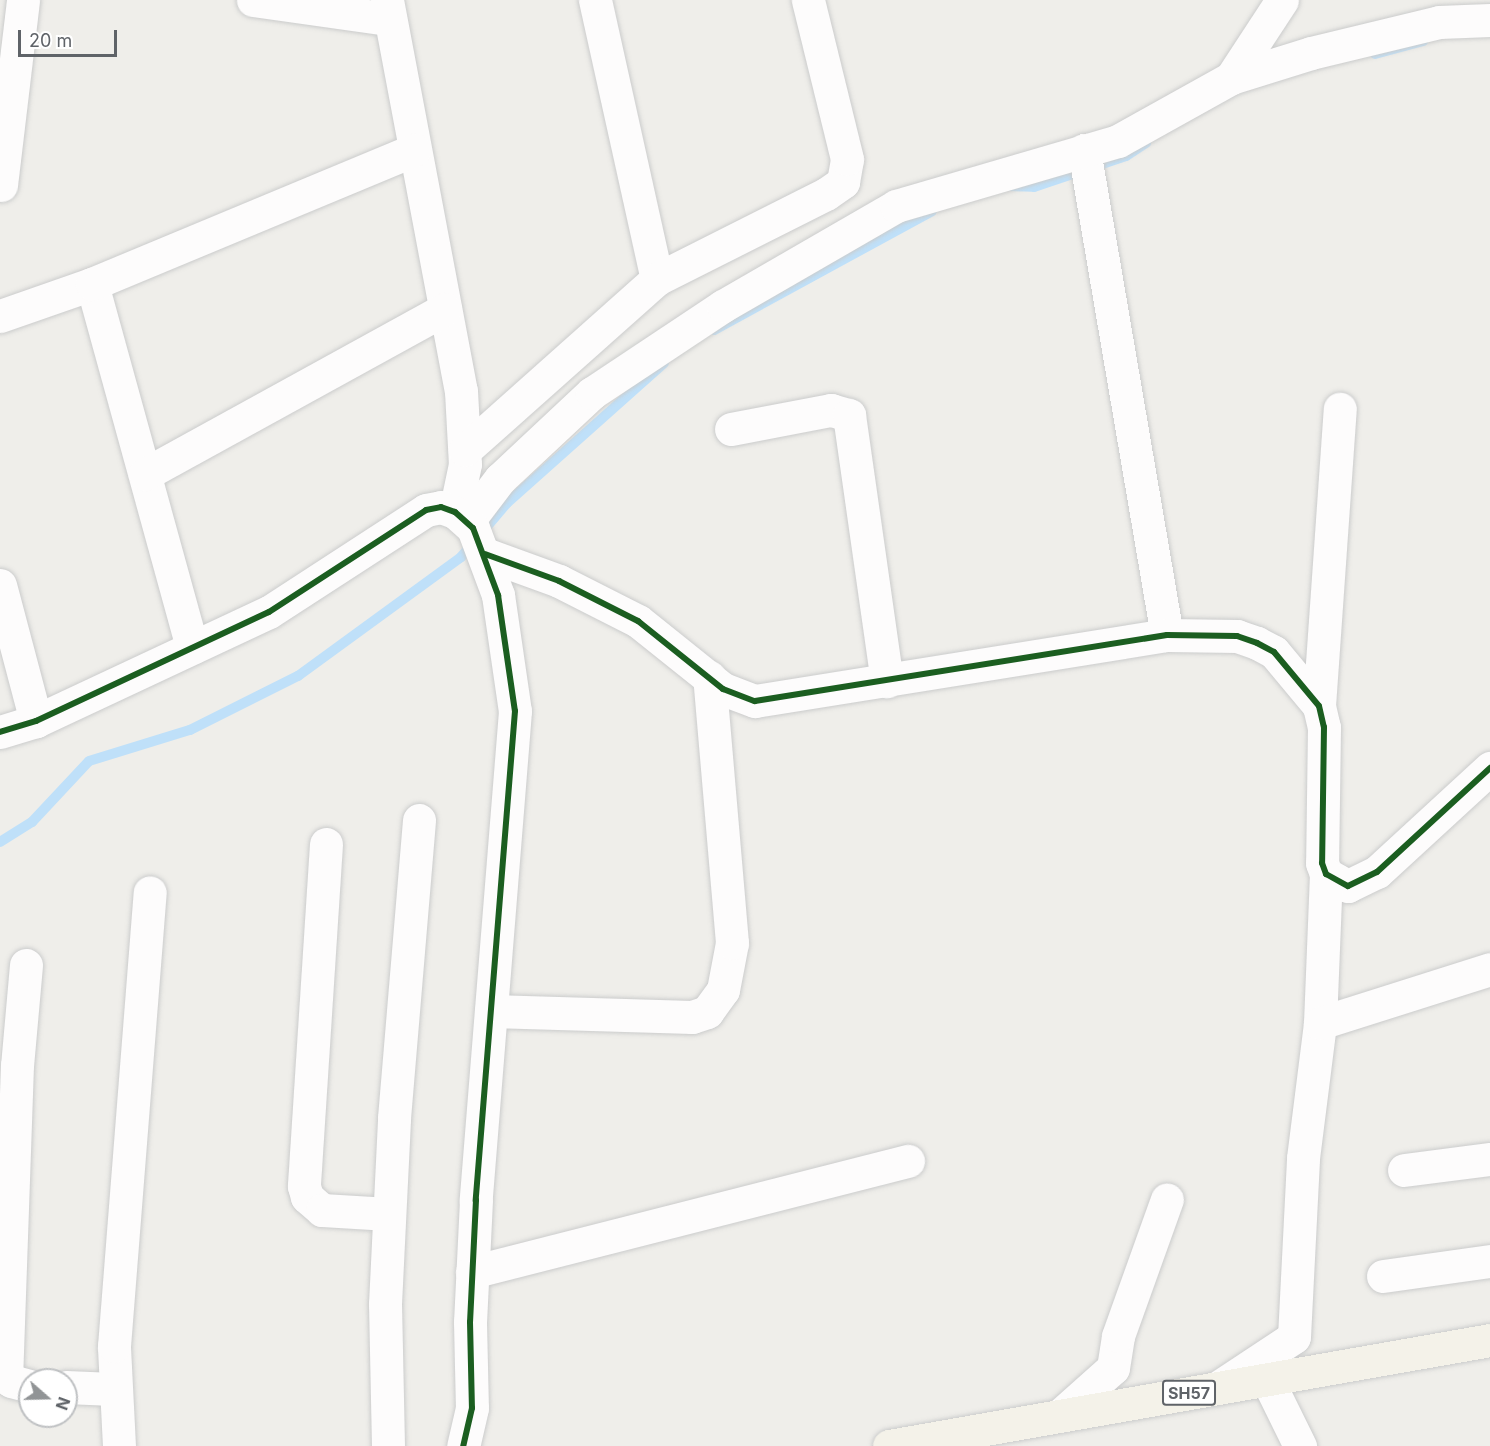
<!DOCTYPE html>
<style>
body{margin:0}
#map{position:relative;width:1490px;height:1446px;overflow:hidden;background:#efeeea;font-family:Inter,sans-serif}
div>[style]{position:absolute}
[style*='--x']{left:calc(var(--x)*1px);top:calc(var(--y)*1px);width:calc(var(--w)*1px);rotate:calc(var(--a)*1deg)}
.stream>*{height:10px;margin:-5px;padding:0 5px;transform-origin:5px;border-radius:5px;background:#bfe0f9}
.roads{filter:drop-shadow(0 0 2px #cbcccc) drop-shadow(0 0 2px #cbcccc)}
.minor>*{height:33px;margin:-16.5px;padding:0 16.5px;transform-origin:16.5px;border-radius:16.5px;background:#fdfcfc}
.major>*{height:33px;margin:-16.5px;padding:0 16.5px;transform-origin:16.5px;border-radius:16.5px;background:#f4f2e9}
.cycleway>*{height:6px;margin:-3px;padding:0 3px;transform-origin:3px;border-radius:3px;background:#1b5e20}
span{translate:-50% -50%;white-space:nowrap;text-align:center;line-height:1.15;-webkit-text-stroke:4.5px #fff;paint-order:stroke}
.shield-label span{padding:2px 4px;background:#fff;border:2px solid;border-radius:4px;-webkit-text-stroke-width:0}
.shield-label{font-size:16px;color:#5f6368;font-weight:700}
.north{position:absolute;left:18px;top:1368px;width:60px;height:60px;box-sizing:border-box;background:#fff;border:2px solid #bfc1c3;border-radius:50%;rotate:110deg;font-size:16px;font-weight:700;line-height:24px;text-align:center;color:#5f6368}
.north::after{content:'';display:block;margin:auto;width:21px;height:27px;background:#919496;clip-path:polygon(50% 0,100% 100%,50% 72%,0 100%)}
.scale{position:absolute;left:18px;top:30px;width:99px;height:27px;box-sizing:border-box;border:3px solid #5f6368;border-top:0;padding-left:8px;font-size:18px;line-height:21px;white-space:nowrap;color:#5f6368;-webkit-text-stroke:4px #fff;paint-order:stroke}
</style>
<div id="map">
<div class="stream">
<div style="--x:1375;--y:54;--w:50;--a:-15.2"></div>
<div style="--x:1009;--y:186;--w:25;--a:2"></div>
<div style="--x:1034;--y:187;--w:97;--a:-18.6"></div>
<div style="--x:1126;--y:156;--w:24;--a:-33"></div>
<div style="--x:714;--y:330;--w:248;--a:-28.6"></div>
<div style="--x:0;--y:842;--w:38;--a:-32"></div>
<div style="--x:32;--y:822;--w:83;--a:-46.9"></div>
<div style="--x:89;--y:761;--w:106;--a:-17.1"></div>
<div style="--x:190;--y:730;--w:121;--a:-26.6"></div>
<div style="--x:298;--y:676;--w:202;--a:-36.1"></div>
<div style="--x:461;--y:557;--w:71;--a:-49.6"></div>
<div style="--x:507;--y:503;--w:210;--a:-41.7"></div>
</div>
<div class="roads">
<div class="minor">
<div style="--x:253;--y:0;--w:137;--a:8"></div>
<div style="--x:387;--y:0;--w:398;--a:79.3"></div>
<div style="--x:461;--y:391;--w:73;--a:86.9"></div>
<div style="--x:465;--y:464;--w:49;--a:101.8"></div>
<div style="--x:595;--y:0;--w:286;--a:77.5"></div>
<div style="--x:1231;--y:78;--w:93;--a:-56.8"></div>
<div style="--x:1084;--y:150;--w:492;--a:80.3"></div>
<div style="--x:1;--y:185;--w:186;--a:-83.2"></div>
<div style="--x:92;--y:284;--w:377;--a:74.6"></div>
<div style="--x:0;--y:316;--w:97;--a:-19.2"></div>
<div style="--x:92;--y:284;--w:349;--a:-22.6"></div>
<div style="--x:731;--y:429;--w:102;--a:-10.8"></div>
<div style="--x:831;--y:410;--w:19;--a:16"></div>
<div style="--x:849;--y:415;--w:269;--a:81.9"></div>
<div style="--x:465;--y:450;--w:257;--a:-41.7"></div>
<div style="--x:657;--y:279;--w:189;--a:-26.7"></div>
<div style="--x:826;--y:194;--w:21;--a:-35"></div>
<div style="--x:843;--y:182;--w:23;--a:-80"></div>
<div style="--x:847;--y:159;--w:164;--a:-103.8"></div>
<div style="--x:145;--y:474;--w:342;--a:-28.8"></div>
<div style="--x:468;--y:521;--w:53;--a:-52.7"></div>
<div style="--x:500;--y:479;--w:126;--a:-43.1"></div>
<div style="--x:592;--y:393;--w:157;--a:-33.6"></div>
<div style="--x:723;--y:306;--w:200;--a:-30"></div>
<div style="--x:896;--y:206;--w:231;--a:-16.3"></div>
<div style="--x:1118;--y:141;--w:129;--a:-29.1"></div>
<div style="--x:1231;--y:78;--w:84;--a:-17.4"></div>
<div style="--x:1311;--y:53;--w:132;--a:-13.6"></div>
<div style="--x:1439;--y:22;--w:51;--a:-2.2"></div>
<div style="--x:485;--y:554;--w:79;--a:20"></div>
<div style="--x:559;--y:581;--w:89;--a:26.9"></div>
<div style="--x:638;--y:621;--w:109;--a:38.7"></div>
<div style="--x:723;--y:689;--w:34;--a:21"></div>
<div style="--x:755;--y:701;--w:417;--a:-9.1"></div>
<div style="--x:1167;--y:635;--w:70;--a:0.8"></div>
<div style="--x:1237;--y:636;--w:21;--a:19"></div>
<div style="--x:1257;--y:643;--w:19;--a:28"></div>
<div style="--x:1274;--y:652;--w:70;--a:50.2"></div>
<div style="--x:1319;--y:706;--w:22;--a:77"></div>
<div style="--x:1324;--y:727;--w:136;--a:90.8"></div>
<div style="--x:1322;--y:863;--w:12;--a:70"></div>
<div style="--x:1326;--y:874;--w:25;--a:29"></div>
<div style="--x:1348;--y:886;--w:32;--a:-26"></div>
<div style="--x:1377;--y:872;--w:154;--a:-42.6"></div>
<div style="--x:0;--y:585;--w:141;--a:75.2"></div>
<div style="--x:1319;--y:706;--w:298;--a:-86"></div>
<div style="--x:0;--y:732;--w:38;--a:-17"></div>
<div style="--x:36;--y:721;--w:257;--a:-25.1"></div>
<div style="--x:269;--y:612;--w:187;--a:-33"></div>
<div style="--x:426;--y:510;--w:15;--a:-11"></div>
<div style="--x:441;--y:507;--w:15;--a:20"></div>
<div style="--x:455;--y:512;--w:24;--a:42"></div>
<div style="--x:473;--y:528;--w:72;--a:69.5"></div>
<div style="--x:498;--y:595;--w:117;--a:81.7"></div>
<div style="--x:515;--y:711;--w:491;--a:94.6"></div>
<div style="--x:476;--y:1200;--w:122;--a:92.8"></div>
<div style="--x:470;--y:1322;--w:86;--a:88.7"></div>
<div style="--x:472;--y:1408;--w:39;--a:103"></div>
<div style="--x:326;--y:844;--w:343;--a:93.7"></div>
<div style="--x:304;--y:1186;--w:11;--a:75"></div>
<div style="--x:307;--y:1197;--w:20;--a:41"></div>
<div style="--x:322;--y:1210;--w:67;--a:3.4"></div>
<div style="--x:26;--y:965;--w:100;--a:95.1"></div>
<div style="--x:17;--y:1065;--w:308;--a:92"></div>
<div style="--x:6;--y:1373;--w:9;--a:58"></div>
<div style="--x:11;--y:1381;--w:20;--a:15"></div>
<div style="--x:491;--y:1011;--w:201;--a:1.7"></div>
<div style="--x:692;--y:1017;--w:16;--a:-18"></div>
<div style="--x:707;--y:1012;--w:27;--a:-54"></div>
<div style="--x:723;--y:990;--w:48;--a:-79.2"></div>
<div style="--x:732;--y:943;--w:267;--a:-94.9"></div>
<div style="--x:1320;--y:1023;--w:149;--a:-87.7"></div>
<div style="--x:1404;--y:1170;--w:87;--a:-7.3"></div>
<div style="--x:472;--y:1272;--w:450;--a:-14.3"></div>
<div style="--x:1383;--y:1276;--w:108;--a:-8"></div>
<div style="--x:1267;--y:1379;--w:75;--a:63.8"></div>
<div style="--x:66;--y:1387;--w:47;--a:2.4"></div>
<div style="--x:1217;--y:1388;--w:92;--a:-33.5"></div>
<div style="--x:1294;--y:1337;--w:179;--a:-87.1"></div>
<div style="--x:1303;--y:1158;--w:136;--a:-82.8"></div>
<div style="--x:1320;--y:1023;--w:178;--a:-17.6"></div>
<div style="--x:1059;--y:1416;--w:72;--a:-41.6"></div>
<div style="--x:1113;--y:1368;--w:32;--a:-81"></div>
<div style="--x:1118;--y:1336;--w:145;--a:-70.3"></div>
<div style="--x:119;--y:1446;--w:100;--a:-92.9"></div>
<div style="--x:114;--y:1346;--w:455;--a:-85.5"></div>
<div style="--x:388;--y:1446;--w:142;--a:-91.2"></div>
<div style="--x:385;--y:1304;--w:186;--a:-87.2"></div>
<div style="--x:394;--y:1118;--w:299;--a:-85.2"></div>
</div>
<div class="major">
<div style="--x:889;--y:1446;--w:610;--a:-10"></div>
</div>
</div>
<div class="cycleway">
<div style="--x:485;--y:554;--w:79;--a:20"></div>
<div style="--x:559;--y:581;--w:89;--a:26.9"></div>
<div style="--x:638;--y:621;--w:109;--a:38.7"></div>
<div style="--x:723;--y:689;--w:34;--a:21"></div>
<div style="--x:755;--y:701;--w:417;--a:-9.1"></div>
<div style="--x:1167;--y:635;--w:70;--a:0.8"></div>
<div style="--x:1237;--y:636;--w:21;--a:19"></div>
<div style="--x:1257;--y:643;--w:19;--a:28"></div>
<div style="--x:1274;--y:652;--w:70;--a:50.2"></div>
<div style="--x:1319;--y:706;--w:22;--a:77"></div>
<div style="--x:1324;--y:727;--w:136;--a:90.8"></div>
<div style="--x:1322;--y:863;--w:12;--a:70"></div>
<div style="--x:1326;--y:874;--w:25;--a:29"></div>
<div style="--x:1348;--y:886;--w:32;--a:-26"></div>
<div style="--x:1377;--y:872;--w:154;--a:-42.6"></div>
<div style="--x:0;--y:732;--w:38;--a:-17"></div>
<div style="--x:36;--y:721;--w:257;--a:-25.1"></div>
<div style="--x:269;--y:612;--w:187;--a:-33"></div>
<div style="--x:426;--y:510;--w:15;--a:-11"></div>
<div style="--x:441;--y:507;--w:15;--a:20"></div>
<div style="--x:455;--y:512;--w:24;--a:42"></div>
<div style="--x:473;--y:528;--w:72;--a:69.5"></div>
<div style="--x:498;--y:595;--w:117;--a:81.7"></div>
<div style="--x:515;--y:711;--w:491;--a:94.6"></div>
<div style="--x:476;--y:1200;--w:122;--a:92.8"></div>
<div style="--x:470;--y:1322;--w:86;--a:88.7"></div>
<div style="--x:472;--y:1408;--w:39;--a:103"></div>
</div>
<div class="shield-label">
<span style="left:1189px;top:1393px">SH57</span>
</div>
<div class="north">N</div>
<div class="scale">20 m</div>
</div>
